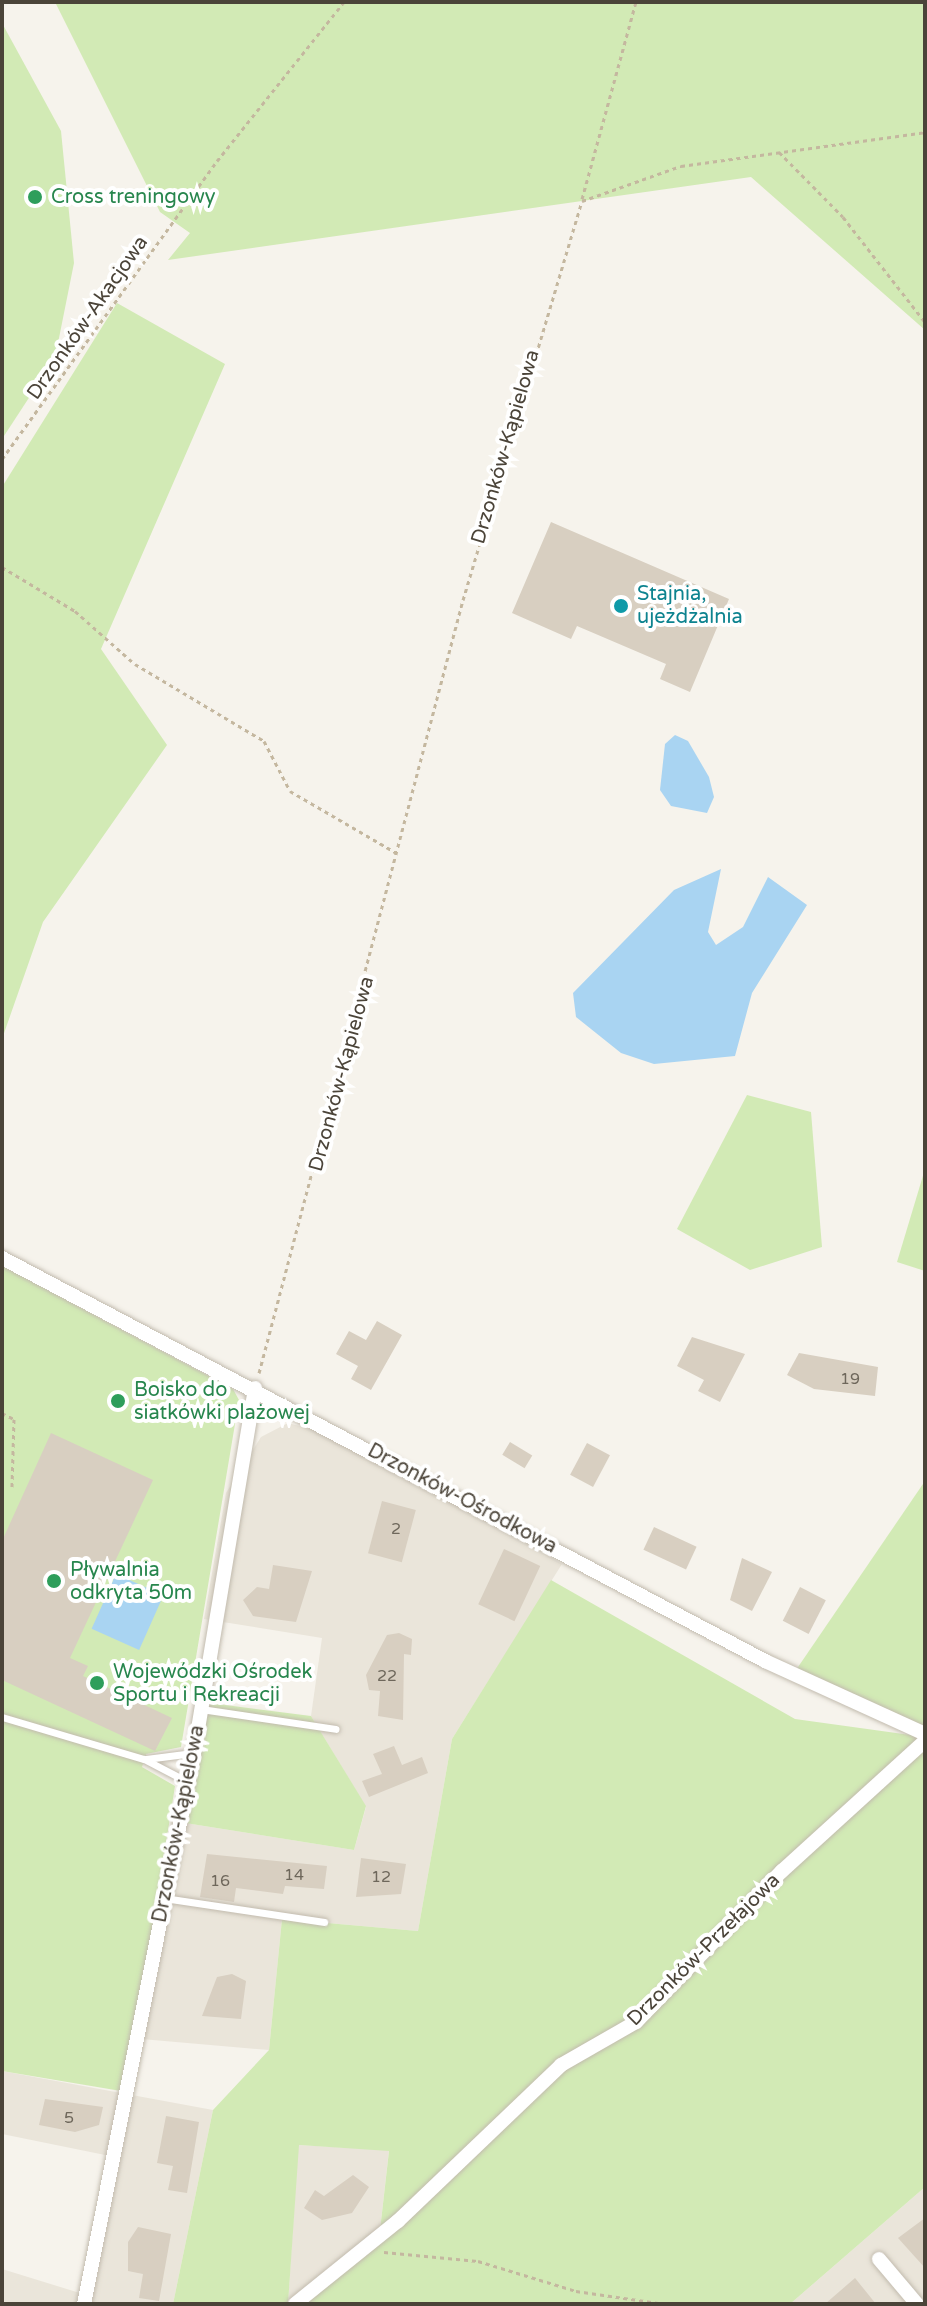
<!DOCTYPE html>
<meta charset="utf-8">
<style>
body{margin:0}
#map{position:relative;width:927px;height:2306px;overflow:hidden;background:#f6f3ec;font-family:"Varela Round",sans-serif}
div>[style]{position:absolute}
[style*='--x']{left:calc(var(--x)*1px);top:calc(var(--y)*1px);width:calc(var(--w)*1px);rotate:calc(var(--a)*1deg)}
.residential>*{inset:0;background:#eae5da}
.green>*{inset:0;background:#d2eab5}
.water>*{inset:0;background:#a9d4f2;transform-origin:0 0}
.building>*{inset:0;background:#d8cfc1;transform-origin:0 0}
.path>*{height:3px;margin-top:-1.5px;transform-origin:0;background:repeating-linear-gradient(90deg,#c4b79f 0 4px,transparent 0 8px)}
.roads{filter:drop-shadow(0 0 2px #c2bbae) drop-shadow(0 0 2px #c2bbae)}
.service>*{height:7px;margin:-3.5px;padding:0 3.5px;transform-origin:3.5px;border-radius:3.5px;background:#fff}
.minor>*{height:14px;margin:-7px;padding:0 7px;transform-origin:7px;border-radius:7px;background:#fff}
.dots>*{width:22px;height:22px;translate:-50% -50%;box-sizing:border-box;border:4px solid #fff;border-radius:50%}
span{translate:-50% -50%;white-space:nowrap;text-align:center;line-height:1.15;-webkit-text-stroke:8px #fff;paint-order:stroke}
.number-label{font-size:16px;color:#6e675b}
.number-label span{-webkit-text-stroke-width:0}
.leisure-label{font-size:20px;color:#27864d}
.left{translate:0 -50%;text-align:left}
.street-label{font-size:20px;color:#4b4439}
.culture-label{font-size:20px;color:#0d838f}
.frame{position:absolute;inset:0;border:4px solid #4b4439;pointer-events:none}
</style>
<div id="map">
<div class="residential">
<div style="clip-path:polygon(288px 1423px,365px 1444px,562px 1564px,452px 1739px,418px 1931px,282px 1919px,269px 2050px,130px 2038px,179px 1822px,354px 1850px,366px 1807px,311px 1716px,322px 1638px,204px 1619px,226px 1493px,261px 1437px)"></div>
<div style="clip-path:polygon(2px 2071px,213px 2110px,173px 2304px,2px 2304px,2px 2269px,83px 2294px,110px 2156px,2px 2134px)"></div>
<div style="clip-path:polygon(298px 2145px,389px 2150px,379px 2239px,298px 2304px,288px 2304px)"></div>
<div style="clip-path:polygon(925px 2187px,925px 2304px,790px 2304px)"></div>
</div>
<div class="green">
<div style="clip-path:polygon(55px 2px,925px 2px,925px 330px,751px 177px,168px 260px,190px 233px,160px 212px)"></div>
<div style="clip-path:polygon(2px 23px,61px 131px,74px 263px,55px 358px,2px 439px)"></div>
<div style="clip-path:polygon(117px 303px,225px 364px,101px 649px,167px 745px,43px 922px,2px 1039px,2px 487px)"></div>
<div style="clip-path:polygon(747px 1095px,811px 1112px,822px 1247px,750px 1270px,677px 1229px)"></div>
<div style="clip-path:polygon(925px 1169px,925px 1271px,897px 1262px)"></div>
<div style="clip-path:polygon(2px 1266px,233px 1389px,239px 1400px,181px 1747px,146px 1754px,142px 1767px,175px 1786px,127px 2092px,2px 2071px)"></div>
<div style="clip-path:polygon(925px 1481px,925px 1731px,796px 1670px)"></div>
<div style="clip-path:polygon(551px 1580px,795px 1719px,925px 1737px,925px 2187px,790px 2304px,298px 2304px,379px 2239px,389px 2151px,299px 2145px,288px 2304px,173px 2304px,213px 2110px,269px 2050px,282px 1919px,418px 1931px,452px 1739px)"></div>
<div style="clip-path:polygon(202px 1702px,311px 1716px,366px 1806px,354px 1850px,179px 1822px)"></div>
</div>
<div class="water">
<div style="clip-path:polygon(675px 735px,688px 741px,709px 777px,714px 797px,707px 813px,671px 806px,660px 790px,665px 744px)"></div>
<div style="clip-path:polygon(721px 869px,708px 932px,716px 945px,743px 927px,768px 877px,807px 905px,752px 993px,735px 1056px,654px 1064px,621px 1053px,576px 1017px,573px 993px,674px 890px)"></div>
<div style="left:116px;top:1574px;width:52px;height:60px;rotate:24deg"></div>
</div>
<div class="building">
<div style="clip-path:polygon(551px 522px,729px 599px,690px 692px,660px 679px,666px 664px,577px 626px,571px 639px,512px 613px)"></div>
<div style="clip-path:polygon(377px 1321px,402px 1335px,371px 1390px,351px 1379px,358px 1366px,336px 1354px,349px 1331px,366px 1340px)"></div>
<div style="clip-path:polygon(692px 1337px,745px 1354px,720px 1402px,698px 1391px,704px 1380px,677px 1366px)"></div>
<div style="clip-path:polygon(799px 1353px,878px 1367px,875px 1396px,814px 1389px,787px 1375px)"></div>
<div style="clip-path:polygon(51px 1433px,153px 1480px,70px 1658px,88px 1666px,83px 1676px,172px 1718px,155px 1751px,2px 1680px,2px 1541px)"></div>
<div style="left:510px;top:1442px;width:26px;height:15px;rotate:31deg"></div>
<div style="left:587px;top:1443px;width:26px;height:36px;rotate:28deg"></div>
<div style="left:382px;top:1501px;width:35px;height:54px;rotate:15deg"></div>
<div style="left:654px;top:1527px;width:47px;height:25px;rotate:25deg"></div>
<div style="left:504px;top:1549px;width:40px;height:61px;rotate:25deg"></div>
<div style="clip-path:polygon(742px 1558px,772px 1572px,752px 1611px,730px 1600px)"></div>
<div style="clip-path:polygon(273px 1565px,312px 1571px,296px 1622px,253px 1616px,243px 1600px,257px 1587px,269px 1589px)"></div>
<div style="left:800px;top:1587px;width:29px;height:38px;rotate:27deg"></div>
<div style="clip-path:polygon(399px 1633px,412px 1639px,411px 1655px,404px 1654px,403px 1720px,378px 1716px,380px 1691px,369px 1690px,366px 1675px,387px 1635px)"></div>
<div style="clip-path:polygon(394px 1746px,402px 1765px,422px 1757px,428px 1773px,369px 1797px,362px 1781px,382px 1774px,373px 1754px)"></div>
<div style="clip-path:polygon(207px 1854px,327px 1866px,324px 1889px,285px 1886px,283px 1894px,236px 1888px,234px 1902px,200px 1897px)"></div>
<div style="clip-path:polygon(361px 1858px,406px 1864px,401px 1894px,356px 1897px)"></div>
<div style="clip-path:polygon(232px 1974px,246px 1981px,241px 2019px,202px 2016px,217px 1977px)"></div>
<div style="clip-path:polygon(45px 2099px,103px 2107px,99px 2125px,75px 2132px,39px 2125px)"></div>
<div style="clip-path:polygon(166px 2116px,199px 2122px,187px 2193px,168px 2190px,173px 2166px,157px 2163px)"></div>
<div style="clip-path:polygon(353px 2175px,369px 2187px,352px 2213px,322px 2220px,304px 2208px,315px 2190px,324px 2196px)"></div>
<div style="clip-path:polygon(925px 2218px,925px 2268px,898px 2238px)"></div>
<div style="clip-path:polygon(138px 2227px,171px 2234px,159px 2301px,139px 2298px,143px 2274px,128px 2271px,128px 2242px)"></div>
<div style="clip-path:polygon(855px 2278px,876px 2304px,825px 2304px)"></div>
</div>
<div class="path">
<div style="--x:779;--y:152;--w:91;--a:45.4"></div>
<div style="--x:843;--y:217;--w:133;--a:52"></div>
<div style="--x:582;--y:199;--w:204;--a:-74.7"></div>
<div style="--x:2;--y:459;--w:367;--a:-54.2"></div>
<div style="--x:217;--y:161;--w:203;--a:-51.4"></div>
<div style="--x:2;--y:567;--w:85;--a:31.1"></div>
<div style="--x:75;--y:611;--w:80;--a:41.5"></div>
<div style="--x:135;--y:664;--w:150;--a:30.8"></div>
<div style="--x:264;--y:741;--w:56;--a:62.5"></div>
<div style="--x:290;--y:791;--w:127;--a:30.2"></div>
<div style="--x:259;--y:1373;--w:799;--a:-75.22"></div>
<div style="--x:463;--y:600;--w:416;--a:-73.4"></div>
<div style="--x:582;--y:201;--w:105;--a:-19.5"></div>
<div style="--x:681;--y:166;--w:246;--a:-7.9"></div>
<div style="--x:2;--y:1413;--w:13;--a:27"></div>
<div style="--x:14;--y:1419;--w:68;--a:91.7"></div>
<div style="--x:384;--y:2252;--w:94;--a:5.5"></div>
<div style="--x:478;--y:2261;--w:102;--a:17"></div>
<div style="--x:576;--y:2291;--w:90;--a:8.3"></div>
</div>
<div class="roads">
<div class="service">
<div style="--x:201;--y:1709;--w:136;--a:8.4"></div>
<div style="--x:2;--y:1717;--w:148;--a:16.5"></div>
<div style="--x:144;--y:1759;--w:50;--a:27.6"></div>
<div style="--x:146;--y:1759;--w:47;--a:-7.3"></div>
<div style="--x:164;--y:1898;--w:162;--a:8.5"></div>
</div>
<div class="minor">
<div style="--x:2;--y:1258;--w:863;--a:27.84"></div>
<div style="--x:765;--y:1661;--w:176;--a:24.5"></div>
<div style="--x:879;--y:2259;--w:59;--a:49.8"></div>
<div style="--x:84;--y:2304;--w:562;--a:-78.71"></div>
<div style="--x:194;--y:1753;--w:370;--a:-80.5"></div>
<div style="--x:295;--y:2304;--w:132;--a:-38.9"></div>
<div style="--x:398;--y:2221;--w:226;--a:-43.7"></div>
<div style="--x:561;--y:2065;--w:86;--a:-29.8"></div>
<div style="--x:636;--y:2022;--w:210;--a:-46"></div>
<div style="--x:782;--y:1871;--w:193;--a:-42.3"></div>
</div>
</div>
<div class="dots">
<div style="left:35px;top:197px;background:#2e9e5b"></div>
<div style="left:621px;top:606px;background:#0f9aa8"></div>
<div style="left:118px;top:1401px;background:#2e9e5b"></div>
<div style="left:54px;top:1581px;background:#2e9e5b"></div>
<div style="left:97px;top:1683px;background:#2e9e5b"></div>
</div>
<div class="number-label">
<span style="left:850px;top:1379px">19</span>
<span style="left:396px;top:1529px">2</span>
<span style="left:387px;top:1676px">22</span>
<span style="left:294px;top:1875px">14</span>
<span style="left:381px;top:1877px">12</span>
<span style="left:220px;top:1881px">16</span>
<span style="left:69px;top:2118px">5</span>
</div>
<div class="leisure-label">
<span class="left" style="left:51px;top:197px">Cross treningowy</span>
<span class="left" style="left:134px;top:1402px">Boisko do<br>siatkówki plażowej</span>
<span class="left" style="left:70px;top:1582px">Pływalnia<br>odkryta 50m</span>
<span class="left" style="left:113px;top:1684px">Wojewódzki Ośrodek<br>Sportu i Rekreacji</span>
</div>
<div class="street-label">
<span style="left:88px;top:318px;rotate:-55deg">Drzonków-Akacjowa</span>
<span style="left:506px;top:447px;rotate:-74deg">Drzonków-Kąpielowa</span>
<span style="left:342px;top:1074px;rotate:-75deg">Drzonków-Kąpielowa</span>
<span style="left:462px;top:1499px;rotate:28deg">Drzonków-Ośrodkowa</span>
<span style="left:179px;top:1824px;rotate:-79deg">Drzonków-Kąpielowa</span>
<span style="left:704px;top:1950px;rotate:-45deg">Drzonków-Przełajowa</span>
</div>
<div class="culture-label">
<span class="left" style="left:637px;top:606px">Stajnia,<br>ujeżdżalnia</span>
</div>
<div class="frame"></div>
</div>
